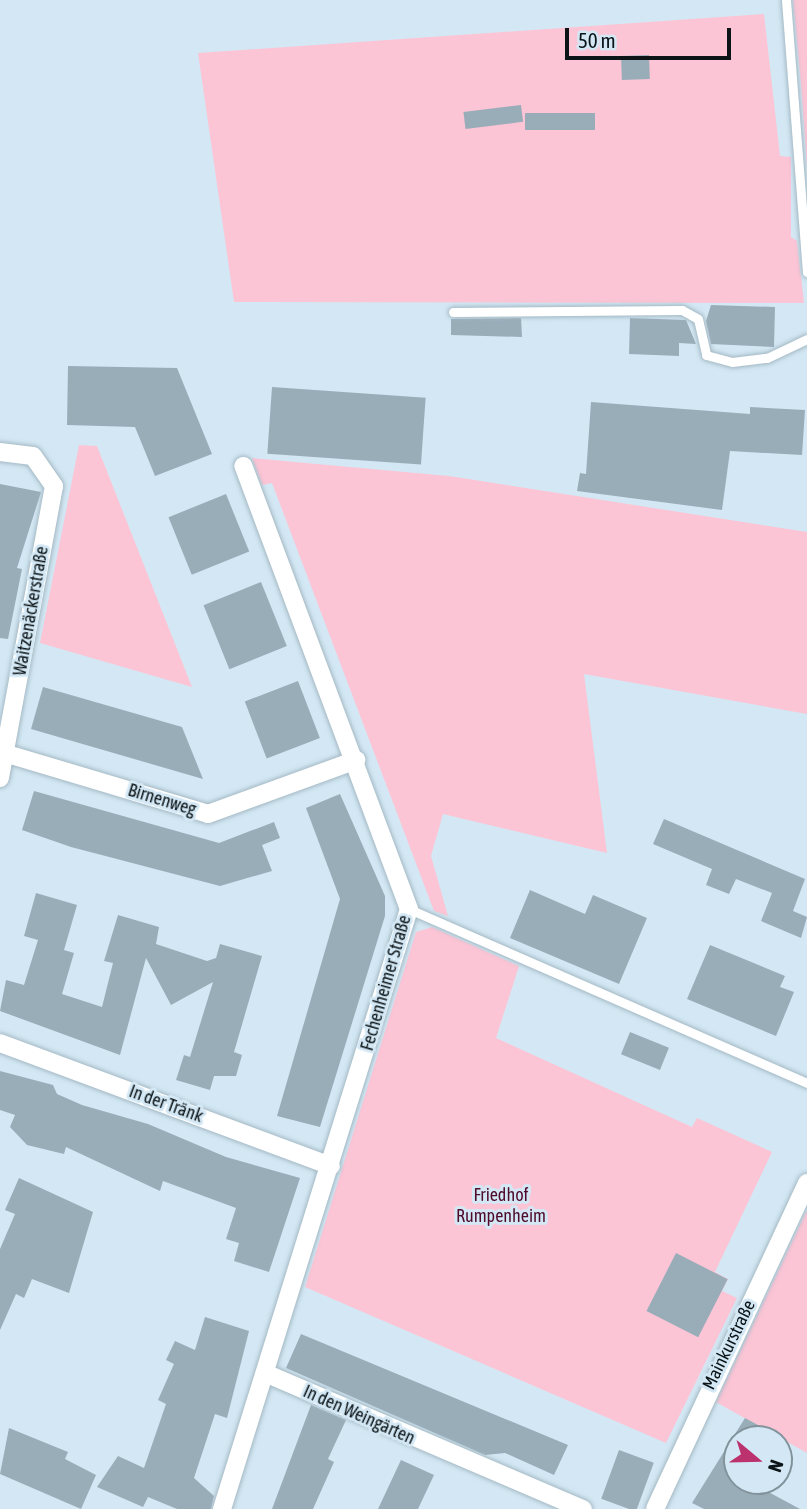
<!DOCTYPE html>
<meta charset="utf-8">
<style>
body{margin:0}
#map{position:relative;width:807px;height:1509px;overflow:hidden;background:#d3e8f4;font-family:"Asap Condensed",sans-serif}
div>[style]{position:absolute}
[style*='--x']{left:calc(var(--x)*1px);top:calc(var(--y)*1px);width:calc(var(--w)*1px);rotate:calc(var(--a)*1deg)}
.green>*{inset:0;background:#fcc5d6}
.building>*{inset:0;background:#99adb9;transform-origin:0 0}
.roads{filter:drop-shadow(0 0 2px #a4b9c4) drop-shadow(0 0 2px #a4b9c4)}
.lane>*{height:9px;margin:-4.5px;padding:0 4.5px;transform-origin:4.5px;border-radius:4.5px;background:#fff}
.street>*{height:18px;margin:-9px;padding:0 9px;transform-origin:9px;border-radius:9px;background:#fff}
span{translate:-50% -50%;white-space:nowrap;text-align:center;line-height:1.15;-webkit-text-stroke:6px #d3e8f4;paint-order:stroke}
.street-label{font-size:18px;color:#0c1418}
.park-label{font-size:18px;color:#500b2b}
.north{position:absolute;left:723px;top:1425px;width:70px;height:70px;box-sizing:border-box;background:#d3e8f4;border:2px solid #83939c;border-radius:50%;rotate:109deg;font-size:19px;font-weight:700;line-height:28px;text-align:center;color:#0c1418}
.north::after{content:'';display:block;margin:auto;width:24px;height:32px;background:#bc326e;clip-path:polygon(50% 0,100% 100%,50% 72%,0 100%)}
.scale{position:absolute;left:565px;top:28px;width:166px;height:32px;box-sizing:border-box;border:4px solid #0c1418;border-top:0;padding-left:9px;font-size:21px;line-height:24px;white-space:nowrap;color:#0c1418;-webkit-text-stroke:5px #d3e8f4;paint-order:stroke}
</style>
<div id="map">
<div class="green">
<div style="clip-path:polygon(793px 0,807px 0,807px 168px,801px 85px)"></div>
<div style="clip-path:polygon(764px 14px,780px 156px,791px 157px,791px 237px,797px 241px,804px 303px,234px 302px,198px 53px)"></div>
<div style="clip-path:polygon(79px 445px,97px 446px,192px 687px,40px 643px)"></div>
<div style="clip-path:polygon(252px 458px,449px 476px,807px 532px,807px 714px,584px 674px,607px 853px,443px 814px,431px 856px,448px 916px,434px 911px,272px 483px,262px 485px)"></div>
<div style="clip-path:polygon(432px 927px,519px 966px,496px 1038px,692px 1127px,697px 1118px,772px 1152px,715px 1272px,728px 1279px,722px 1291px,737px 1298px,666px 1443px,305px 1287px,416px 932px)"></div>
<div style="clip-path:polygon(807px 1210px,807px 1453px,716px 1402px)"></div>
</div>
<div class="building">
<div style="left:649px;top:55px;width:24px;height:28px;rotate:88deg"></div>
<div style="left:521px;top:105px;width:17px;height:58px;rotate:83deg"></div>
<div style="left:525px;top:113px;width:70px;height:17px"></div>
<div style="clip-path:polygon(711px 305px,775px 307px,774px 347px,711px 344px,706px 321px)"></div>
<div style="clip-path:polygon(521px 318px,522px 337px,451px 335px,451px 319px)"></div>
<div style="clip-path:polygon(630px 318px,686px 320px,696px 344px,679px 343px,679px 356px,629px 354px)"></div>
<div style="clip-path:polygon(68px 366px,177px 368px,212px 454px,155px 476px,135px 427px,67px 425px)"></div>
<div style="left:272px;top:387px;width:154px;height:67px;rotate:4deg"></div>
<div style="clip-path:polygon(591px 402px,750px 414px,750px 407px,805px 410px,802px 455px,730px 451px,722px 510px,577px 491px,580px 473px,586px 474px)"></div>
<div style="clip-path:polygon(0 484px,41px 492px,17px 568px,22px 569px,8px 639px,0 638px)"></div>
<div style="left:226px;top:494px;width:62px;height:62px;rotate:68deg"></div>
<div style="left:261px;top:582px;width:69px;height:62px;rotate:68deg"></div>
<div style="left:298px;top:681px;width:61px;height:57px;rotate:69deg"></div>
<div style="clip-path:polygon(43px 687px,182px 727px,203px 779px,31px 729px)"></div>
<div style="clip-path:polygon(34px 791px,219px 843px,274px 822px,280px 838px,262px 845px,272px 871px,220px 886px,71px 847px,22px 830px)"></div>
<div style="clip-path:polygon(340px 794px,385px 896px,385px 916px,320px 1127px,277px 1116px,340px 899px,306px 808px)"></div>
<div style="clip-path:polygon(664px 819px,805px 879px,793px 911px,807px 917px,801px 938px,761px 921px,772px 893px,736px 879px,729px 894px,706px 885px,712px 869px,653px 844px)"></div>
<div style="clip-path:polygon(530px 890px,585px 914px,593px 895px,647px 918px,619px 984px,510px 938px)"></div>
<div style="clip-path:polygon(36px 893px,77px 905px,64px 950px,74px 953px,62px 994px,102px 1007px,113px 963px,104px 961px,118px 915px,159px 927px,156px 944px,207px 961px,216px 958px,220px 944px,262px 956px,234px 1052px,242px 1055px,236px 1076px,214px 1076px,210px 1090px,176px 1080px,184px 1055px,190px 1057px,213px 982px,171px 1005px,146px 958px,120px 1055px,0 1011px,6px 980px,24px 985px,38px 940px,24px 936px)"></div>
<div style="clip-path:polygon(710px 945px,785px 976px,780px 987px,794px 992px,776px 1036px,687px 999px)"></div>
<div style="left:630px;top:1032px;width:42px;height:24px;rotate:22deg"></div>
<div style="clip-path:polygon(0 1071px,53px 1085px,57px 1094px,82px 1105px,148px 1124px,226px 1157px,300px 1178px,269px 1272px,234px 1261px,239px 1243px,226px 1239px,236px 1208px,163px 1181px,160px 1191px,66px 1147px,64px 1154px,27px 1145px,10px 1127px,15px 1115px,0 1110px)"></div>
<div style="clip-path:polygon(19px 1178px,93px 1212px,69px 1293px,32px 1279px,24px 1298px,16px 1294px,0 1330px,0 1249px,15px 1214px,5px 1210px)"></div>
<div style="left:676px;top:1253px;width:58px;height:65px;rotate:27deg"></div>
<div style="clip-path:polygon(205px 1317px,249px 1331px,227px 1418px,215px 1414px,194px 1478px,214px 1496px,211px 1509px,177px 1509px,148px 1497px,143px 1507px,97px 1487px,118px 1456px,144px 1468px,166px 1404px,158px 1400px,174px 1364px,166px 1360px,175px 1341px,195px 1350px)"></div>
<div style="clip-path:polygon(301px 1334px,568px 1445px,554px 1475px,505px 1453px,485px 1455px,286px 1368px)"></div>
<div style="clip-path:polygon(311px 1405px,346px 1420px,328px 1459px,334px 1462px,313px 1509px,272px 1509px)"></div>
<div style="clip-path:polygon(745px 1418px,784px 1439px,737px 1439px,737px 1481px,765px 1481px,761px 1488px,800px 1509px,704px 1509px,692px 1503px)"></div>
<div style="clip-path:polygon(9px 1428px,68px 1452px,65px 1459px,96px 1475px,81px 1509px,0 1474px)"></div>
<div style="left:619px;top:1450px;width:37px;height:52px;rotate:20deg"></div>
<div style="clip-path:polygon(401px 1460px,434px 1475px,418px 1509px,378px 1509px)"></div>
</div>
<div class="roads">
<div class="lane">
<div style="--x:786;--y:0;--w:273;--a:85.6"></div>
<div style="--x:453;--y:312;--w:229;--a:-0.5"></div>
<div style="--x:682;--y:310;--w:18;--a:29"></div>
<div style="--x:698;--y:319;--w:37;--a:77"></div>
<div style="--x:706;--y:355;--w:27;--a:15"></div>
<div style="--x:732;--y:362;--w:35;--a:-7"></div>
<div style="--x:767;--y:358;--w:44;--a:-25.4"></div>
<div style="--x:409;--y:909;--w:434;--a:23.6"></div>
</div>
<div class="street">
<div style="--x:0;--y:452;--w:33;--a:7"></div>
<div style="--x:33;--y:456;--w:37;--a:55"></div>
<div style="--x:54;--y:486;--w:297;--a:100.5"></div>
<div style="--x:4;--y:753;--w:213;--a:16.6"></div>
<div style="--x:208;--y:814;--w:158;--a:-20"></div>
<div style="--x:0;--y:1043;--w:353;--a:20.4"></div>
<div style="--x:265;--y:1373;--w:346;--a:23.2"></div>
<div style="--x:222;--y:1509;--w:628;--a:-72.69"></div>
<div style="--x:409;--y:909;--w:473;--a:-110.5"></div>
<div style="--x:655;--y:1509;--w:360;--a:-65"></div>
</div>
</div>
<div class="street-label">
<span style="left:31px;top:611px;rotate:-80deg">Waitzenäckerstraße</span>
<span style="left:162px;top:800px;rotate:17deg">Birnenweg</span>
<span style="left:386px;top:983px;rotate:-74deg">Fechenheimer Straße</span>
<span style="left:166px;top:1104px;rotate:20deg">In der Tränk</span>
<span style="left:729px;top:1345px;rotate:-64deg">Mainkurstraße</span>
<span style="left:359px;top:1415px;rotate:24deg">In den Weingärten</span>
</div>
<div class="park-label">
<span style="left:501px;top:1206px">Friedhof<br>Rumpenheim</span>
</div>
<div class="north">N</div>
<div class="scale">50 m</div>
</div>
